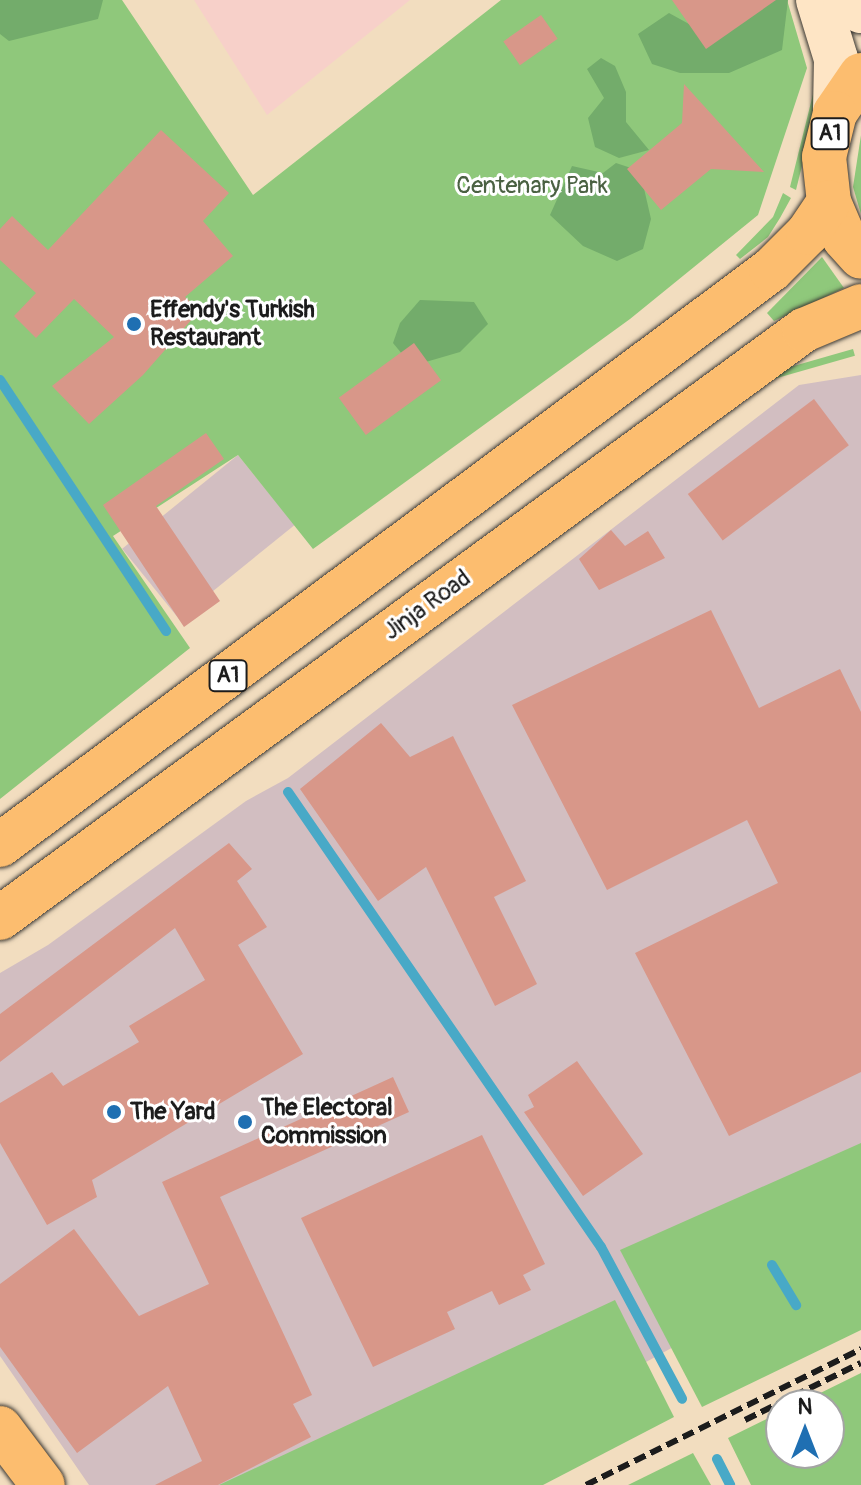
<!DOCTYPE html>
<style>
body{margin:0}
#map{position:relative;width:861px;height:1485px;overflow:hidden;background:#f2ddbf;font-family:Pangolin,sans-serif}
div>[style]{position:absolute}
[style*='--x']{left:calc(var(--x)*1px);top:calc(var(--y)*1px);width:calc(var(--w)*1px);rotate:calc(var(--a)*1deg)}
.built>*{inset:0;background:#f7d0c9}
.industrial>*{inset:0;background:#d2bec1;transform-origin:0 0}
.green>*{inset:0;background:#8fc87b;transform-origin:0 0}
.forest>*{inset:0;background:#73ac6b}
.stream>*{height:10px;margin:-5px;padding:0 5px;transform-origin:5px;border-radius:5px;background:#48a9c7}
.building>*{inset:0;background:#d89789;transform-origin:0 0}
.roads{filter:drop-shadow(0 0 2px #3c3934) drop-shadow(0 0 2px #3c3934)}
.secondary>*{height:44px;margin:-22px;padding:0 22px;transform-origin:22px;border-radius:22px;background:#fee5c5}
.highway>*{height:44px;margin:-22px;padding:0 22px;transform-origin:22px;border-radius:22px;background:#fcbd6f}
.rail>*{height:6px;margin-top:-3px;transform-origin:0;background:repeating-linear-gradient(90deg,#1c1c1c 0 12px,transparent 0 18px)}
.dots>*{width:22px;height:22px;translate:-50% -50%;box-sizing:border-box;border:4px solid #fff;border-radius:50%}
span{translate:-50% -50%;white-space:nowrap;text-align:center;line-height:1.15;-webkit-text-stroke:6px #fff;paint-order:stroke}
.shield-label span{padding:2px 6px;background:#fff;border:2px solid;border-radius:6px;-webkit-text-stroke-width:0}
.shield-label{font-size:22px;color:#1c1c1c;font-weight:700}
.park-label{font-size:24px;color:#4a6142}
.poi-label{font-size:24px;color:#1c1c1c;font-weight:700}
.left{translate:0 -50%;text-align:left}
.street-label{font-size:24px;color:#1c1c1c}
.north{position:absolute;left:765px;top:1389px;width:80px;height:80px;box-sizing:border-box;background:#fff;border:2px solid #a4a4a4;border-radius:50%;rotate:0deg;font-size:22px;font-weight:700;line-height:32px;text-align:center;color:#1c1c1c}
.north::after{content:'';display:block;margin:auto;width:28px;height:36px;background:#1f6fb2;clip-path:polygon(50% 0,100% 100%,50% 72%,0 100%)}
</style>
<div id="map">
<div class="built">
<div style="clip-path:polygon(194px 0,410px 0,267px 115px)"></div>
</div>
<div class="industrial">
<div style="clip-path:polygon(861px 375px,861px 1244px,422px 1485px,89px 1485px,0 1356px,0 973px,48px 945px,246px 801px,288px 778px,799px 385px)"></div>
<div style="left:238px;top:455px;width:90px;height:149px;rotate:51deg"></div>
</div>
<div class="green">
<div style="clip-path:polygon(0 0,122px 0,253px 195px,501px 0,787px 0,807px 68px,758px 215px,630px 319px,313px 549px,238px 455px,113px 536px,190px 648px,0 799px)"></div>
<div style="clip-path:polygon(797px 0,805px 0,825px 73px,796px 190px,790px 187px,817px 78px,813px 32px)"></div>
<div style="clip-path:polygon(861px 135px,861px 214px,853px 187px)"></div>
<div style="clip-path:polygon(783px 193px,791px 198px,780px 218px,768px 237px,740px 259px,736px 255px,773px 217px)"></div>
<div style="clip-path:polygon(822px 257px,844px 288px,774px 321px,767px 313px)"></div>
<div style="left:853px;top:349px;width:7px;height:90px;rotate:74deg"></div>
<div style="clip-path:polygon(861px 1143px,861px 1330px,702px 1407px,620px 1250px)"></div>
<div style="clip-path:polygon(615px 1300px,674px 1417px,543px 1485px,219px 1485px)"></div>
<div style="clip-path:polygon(861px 1373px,861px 1485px,751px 1485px,728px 1438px,781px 1412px,781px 1453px,829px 1453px,829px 1405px,796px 1405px)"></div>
<div style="clip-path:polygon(693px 1453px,711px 1485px,628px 1485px)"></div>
</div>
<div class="forest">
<div style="clip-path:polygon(0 0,103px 0,98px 19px,9px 41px,0 34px)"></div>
<div style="clip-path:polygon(751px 0,788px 0,782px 50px,729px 73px,680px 73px,652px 64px,638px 34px,669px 13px,709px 35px)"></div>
<div style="clip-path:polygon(601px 58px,615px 66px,626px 92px,626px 122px,649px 150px,619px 158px,595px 147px,588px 118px,604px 98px,587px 69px)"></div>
<div style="clip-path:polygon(616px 163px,640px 171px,651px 219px,643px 249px,617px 261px,583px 246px,550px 215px,572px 166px,603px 173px)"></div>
<div style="clip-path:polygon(420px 300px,474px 302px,488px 324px,460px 352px,412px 366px,393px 343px,400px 323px)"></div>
</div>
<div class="stream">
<div style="--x:0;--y:380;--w:301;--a:56.5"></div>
<div style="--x:288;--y:792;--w:552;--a:55.48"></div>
<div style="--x:601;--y:1247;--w:172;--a:61.9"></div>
<div style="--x:772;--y:1265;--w:47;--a:59"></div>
<div style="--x:717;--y:1459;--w:29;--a:63"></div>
</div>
<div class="building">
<div style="clip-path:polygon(672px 0,776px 0,706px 49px)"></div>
<div style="left:541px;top:15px;width:29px;height:46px;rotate:55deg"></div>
<div style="clip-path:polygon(684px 84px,764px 172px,711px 169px,661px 210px,627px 169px,682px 123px)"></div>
<div style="clip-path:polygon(161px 130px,229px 193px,203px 221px,233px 256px,185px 297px,200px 310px,143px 375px,89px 424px,52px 386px,114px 337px,74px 299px,36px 338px,14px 316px,36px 293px,0 260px,0 229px,12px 216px,48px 250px)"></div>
<div style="left:414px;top:343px;width:46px;height:93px;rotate:54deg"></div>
<div style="left:814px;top:399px;width:58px;height:158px;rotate:53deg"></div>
<div style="clip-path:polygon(206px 433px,224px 459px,156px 506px,220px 601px,184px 627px,103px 505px)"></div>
<div style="clip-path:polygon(611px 530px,625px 546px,648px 531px,665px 558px,599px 590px,579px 559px)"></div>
<div style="clip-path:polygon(711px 610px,759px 708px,840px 669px,861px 712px,861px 1072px,729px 1136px,635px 953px,778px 883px,747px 820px,607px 890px,512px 705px)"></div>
<div style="clip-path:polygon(381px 723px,410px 757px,453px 736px,526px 881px,494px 897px,537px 984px,495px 1006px,426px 867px,378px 901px,300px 789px)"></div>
<div style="clip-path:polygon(229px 843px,252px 869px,237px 881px,267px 927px,238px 945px,303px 1054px,92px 1180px,97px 1197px,47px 1225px,0 1143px,0 1103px,52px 1072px,63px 1086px,139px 1042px,129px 1026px,205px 980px,175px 928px,0 1062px,0 1014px)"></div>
<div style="clip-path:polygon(577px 1061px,643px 1154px,583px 1196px,524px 1112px,534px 1107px,528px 1095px)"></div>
<div style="clip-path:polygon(393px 1077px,409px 1112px,220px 1197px,312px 1395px,293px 1404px,311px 1437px,218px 1485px,155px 1485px,202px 1461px,168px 1386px,77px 1453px,0 1347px,0 1284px,74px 1229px,139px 1316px,209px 1284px,162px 1182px)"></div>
<div style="clip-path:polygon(482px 1135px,545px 1264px,523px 1275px,531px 1290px,499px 1305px,492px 1291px,447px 1312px,455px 1329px,373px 1367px,301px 1218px)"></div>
</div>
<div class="roads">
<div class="secondary">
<div style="--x:818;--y:0;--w:62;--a:73"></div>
<div style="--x:836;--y:59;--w:54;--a:91.1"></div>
<div style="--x:845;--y:0;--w:19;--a:35"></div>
</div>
<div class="highway">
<div style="--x:861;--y:75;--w:46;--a:124.4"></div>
<div style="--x:835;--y:113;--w:45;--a:104"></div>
<div style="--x:824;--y:157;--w:45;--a:83.7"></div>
<div style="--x:829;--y:202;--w:39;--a:67"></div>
<div style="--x:844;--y:238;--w:25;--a:48"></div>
<div style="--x:0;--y:845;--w:962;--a:-36.72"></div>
<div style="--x:771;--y:270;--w:52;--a:-45"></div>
<div style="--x:808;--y:233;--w:37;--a:-56"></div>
<div style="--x:0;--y:918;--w:996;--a:-36.18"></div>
<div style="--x:804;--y:330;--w:62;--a:-22.8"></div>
<div style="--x:0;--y:1428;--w:71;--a:53"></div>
</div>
</div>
<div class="rail">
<div style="--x:745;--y:1420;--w:129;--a:-26.2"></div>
<div style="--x:586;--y:1485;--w:307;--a:-26.3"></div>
</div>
<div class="dots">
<div style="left:134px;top:324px;background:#1f6fb2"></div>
<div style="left:114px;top:1112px;background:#1f6fb2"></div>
<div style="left:245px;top:1122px;background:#1f6fb2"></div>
</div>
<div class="shield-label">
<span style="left:830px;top:134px">A1</span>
<span style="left:228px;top:676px">A1</span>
</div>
<div class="park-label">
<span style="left:532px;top:186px">Centenary Park</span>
</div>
<div class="poi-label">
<span class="left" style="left:150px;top:324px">Effendy's Turkish<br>Restaurant</span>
<span class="left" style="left:261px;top:1122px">The Electoral<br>Commission</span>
<span class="left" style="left:130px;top:1112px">The Yard</span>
</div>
<div class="street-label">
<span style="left:427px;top:605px;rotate:-36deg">Jinja Road</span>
</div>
<div class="north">N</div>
</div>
